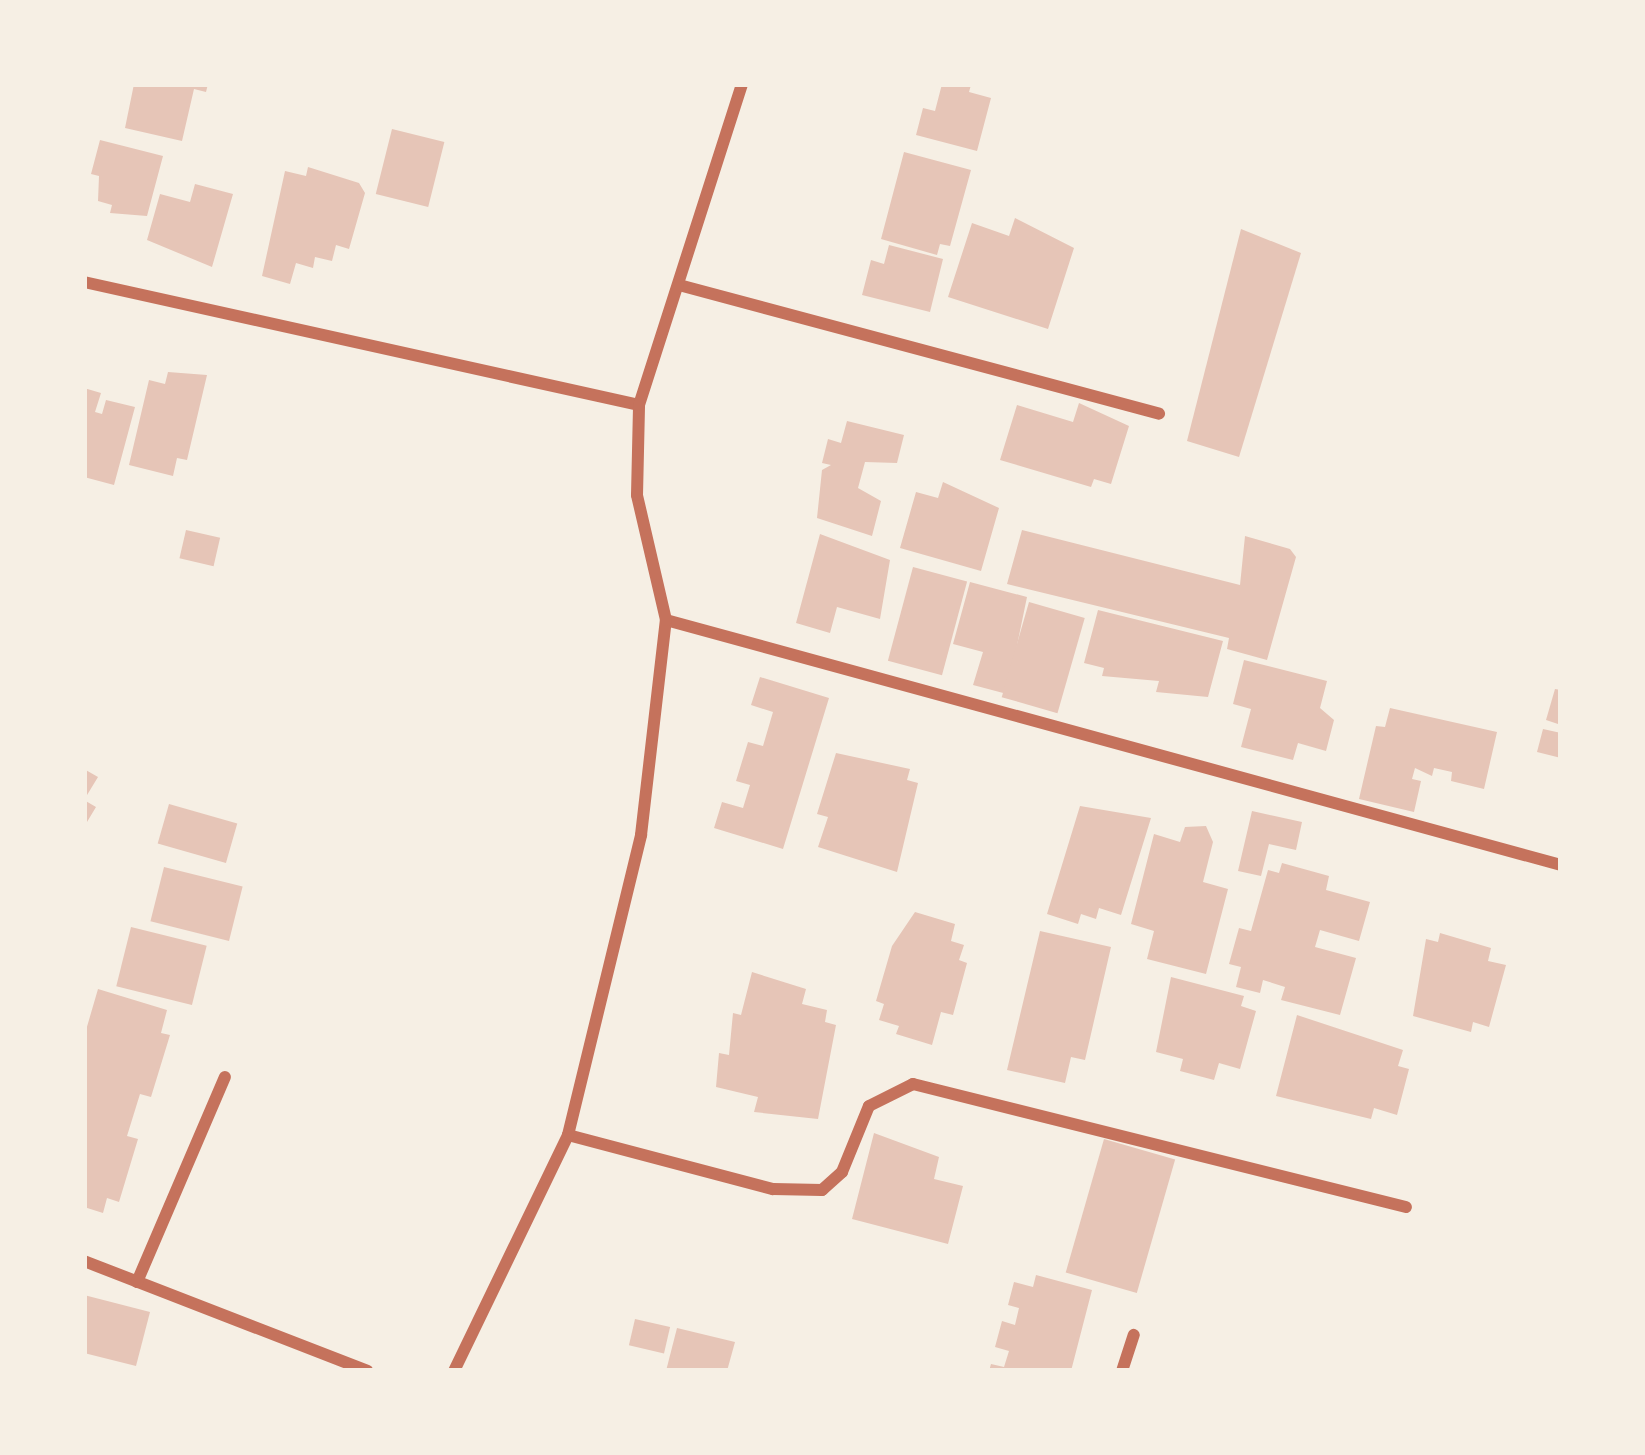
<!DOCTYPE html>
<style>
body{margin:0}
#map{position:relative;width:1645px;height:1455px;overflow:hidden;background:#f6efe4;font-family:Signika,sans-serif}
div>[style]{position:absolute}
[style*='--x']{left:calc(var(--x)*1px);top:calc(var(--y)*1px);width:calc(var(--w)*1px);rotate:calc(var(--a)*1deg)}
.building>*{inset:0;background:#e6c5b7;transform-origin:0 0}
.minor>*{height:12px;margin:-6px;padding:0 6px;transform-origin:6px;border-radius:6px;background:#c5725c}
span{translate:-50% -50%;white-space:nowrap;text-align:center;line-height:1.15;-webkit-text-stroke:10px #f6efe4;paint-order:stroke}
.frame{position:absolute;inset:0;border:87px solid #f6efe4;pointer-events:none}
</style>
<div id="map">
<div class="building">
<div style="clip-path:polygon(134px 84px,208px 84px,206px 92px,194px 89px,182px 141px,125px 128px)"></div>
<div style="clip-path:polygon(942px 84px,971px 85px,969px 92px,991px 98px,977px 151px,916px 135px,923px 108px,935px 111px)"></div>
<div style="left:392px;top:129px;width:54px;height:67px;rotate:14deg"></div>
<div style="clip-path:polygon(100px 140px,163px 156px,147px 216px,110px 213px,112px 205px,98px 201px,99px 176px,91px 174px)"></div>
<div style="clip-path:polygon(904px 152px,971px 170px,950px 246px,940px 244px,937px 255px,881px 239px)"></div>
<div style="clip-path:polygon(308px 167px,359px 183px,365px 193px,349px 249px,336px 245px,332px 261px,315px 257px,313px 268px,296px 263px,290px 284px,262px 276px,285px 171px,306px 176px)"></div>
<div style="clip-path:polygon(195px 184px,233px 194px,212px 267px,147px 240px,160px 194px,190px 202px)"></div>
<div style="clip-path:polygon(1015px 218px,1074px 248px,1048px 329px,948px 297px,972px 223px,1009px 236px)"></div>
<div style="clip-path:polygon(1241px 229px,1301px 253px,1239px 457px,1187px 441px)"></div>
<div style="clip-path:polygon(889px 245px,943px 259px,930px 312px,862px 295px,871px 260px,884px 264px)"></div>
<div style="clip-path:polygon(168px 372px,207px 375px,187px 460px,177px 458px,173px 476px,129px 465px,149px 380px,165px 384px)"></div>
<div style="clip-path:polygon(84px 388px,101px 393px,95px 412px,102px 414px,106px 400px,135px 407px,114px 485px,84px 477px)"></div>
<div style="clip-path:polygon(1079px 403px,1129px 426px,1111px 484px,1094px 479px,1091px 487px,1000px 460px,1017px 405px,1073px 422px)"></div>
<div style="clip-path:polygon(847px 421px,904px 435px,897px 463px,865px 462px,858px 488px,881px 501px,872px 536px,817px 518px,822px 470px,831px 465px,822px 463px,828px 439px,841px 443px)"></div>
<div style="clip-path:polygon(943px 482px,999px 508px,981px 571px,900px 548px,916px 492px,938px 498px)"></div>
<div style="left:186px;top:530px;width:35px;height:29px;rotate:13deg"></div>
<div style="clip-path:polygon(1022px 530px,1240px 585px,1245px 536px,1290px 549px,1296px 557px,1267px 660px,1227px 649px,1229px 638px,1007px 584px)"></div>
<div style="clip-path:polygon(820px 534px,890px 560px,880px 619px,837px 607px,830px 633px,796px 623px)"></div>
<div style="left:913px;top:567px;width:56px;height:97px;rotate:15deg"></div>
<div style="clip-path:polygon(970px 582px,1027px 597px,1007px 694px,973px 685px,983px 652px,953px 644px)"></div>
<div style="left:1029px;top:602px;width:58px;height:99px;rotate:16deg"></div>
<div style="clip-path:polygon(1098px 610px,1223px 641px,1208px 697px,1156px 692px,1159px 681px,1102px 676px,1104px 668px,1084px 663px)"></div>
<div style="clip-path:polygon(1244px 660px,1327px 681px,1320px 708px,1334px 720px,1326px 751px,1298px 743px,1293px 760px,1241px 747px,1251px 709px,1233px 704px)"></div>
<div style="clip-path:polygon(760px 677px,829px 698px,783px 849px,714px 828px,722px 802px,743px 808px,750px 785px,736px 781px,748px 742px,763px 746px,773px 712px,751px 705px)"></div>
<div style="clip-path:polygon(1555px 689px,1561px 690px,1561px 725px,1546px 720px)"></div>
<div style="clip-path:polygon(1390px 708px,1497px 732px,1484px 789px,1451px 781px,1452px 772px,1434px 768px,1432px 776px,1415px 768px,1412px 779px,1421px 781px,1414px 812px,1359px 799px,1376px 726px,1385px 727px)"></div>
<div style="clip-path:polygon(1543px 729px,1561px 733px,1561px 758px,1537px 752px)"></div>
<div style="clip-path:polygon(836px 753px,910px 769px,907px 780px,918px 783px,897px 872px,818px 847px,828px 817px,817px 814px)"></div>
<div style="clip-path:polygon(84px 769px,98px 777px,84px 800px,96px 807px,84px 827px)"></div>
<div style="left:169px;top:804px;width:71px;height:41px;rotate:16deg"></div>
<div style="clip-path:polygon(1080px 806px,1151px 818px,1121px 915px,1099px 908px,1096px 919px,1081px 914px,1078px 924px,1047px 914px)"></div>
<div style="clip-path:polygon(1252px 811px,1302px 822px,1296px 850px,1269px 844px,1261px 876px,1238px 871px)"></div>
<div style="clip-path:polygon(1206px 826px,1213px 842px,1203px 882px,1228px 889px,1206px 974px,1147px 959px,1154px 931px,1131px 924px,1154px 834px,1180px 842px,1185px 827px)"></div>
<div style="clip-path:polygon(1282px 863px,1329px 876px,1326px 890px,1370px 902px,1359px 941px,1320px 930px,1315px 947px,1356px 958px,1340px 1015px,1281px 1000px,1285px 987px,1263px 980px,1260px 993px,1236px 987px,1241px 967px,1229px 964px,1239px 928px,1251px 931px,1268px 870px,1279px 873px)"></div>
<div style="left:164px;top:867px;width:81px;height:56px;rotate:14deg"></div>
<div style="clip-path:polygon(915px 912px,955px 924px,951px 941px,964px 945px,959px 960px,967px 963px,953px 1015px,941px 1012px,932px 1045px,896px 1034px,899px 1026px,879px 1020px,884px 1004px,876px 1001px,892px 946px)"></div>
<div style="left:131px;top:927px;width:78px;height:61px;rotate:14deg"></div>
<div style="clip-path:polygon(1040px 931px,1111px 947px,1085px 1060px,1071px 1057px,1065px 1083px,1007px 1070px)"></div>
<div style="clip-path:polygon(1440px 933px,1491px 948px,1488px 961px,1506px 965px,1489px 1027px,1473px 1022px,1471px 1032px,1413px 1016px,1426px 939px,1438px 942px)"></div>
<div style="clip-path:polygon(752px 972px,806px 989px,802px 1004px,827px 1010px,825px 1022px,836px 1025px,818px 1119px,754px 1112px,758px 1097px,716px 1087px,719px 1053px,729px 1055px,733px 1013px,741px 1015px)"></div>
<div style="clip-path:polygon(1171px 977px,1244px 996px,1241px 1006px,1256px 1011px,1240px 1069px,1219px 1063px,1214px 1080px,1180px 1071px,1183px 1059px,1156px 1052px)"></div>
<div style="clip-path:polygon(98px 989px,167px 1010px,161px 1033px,170px 1035px,151px 1097px,140px 1094px,127px 1136px,138px 1139px,119px 1202px,107px 1198px,103px 1213px,84px 1207px,84px 1037px)"></div>
<div style="clip-path:polygon(1297px 1015px,1403px 1050px,1398px 1066px,1409px 1069px,1397px 1115px,1374px 1108px,1371px 1119px,1276px 1096px)"></div>
<div style="clip-path:polygon(874px 1133px,939px 1157px,934px 1179px,963px 1186px,948px 1244px,852px 1219px)"></div>
<div style="left:1104px;top:1139px;width:74px;height:139px;rotate:16deg"></div>
<div style="clip-path:polygon(1036px 1275px,1092px 1290px,1071px 1371px,989px 1371px,991px 1364px,1004px 1367px,1009px 1351px,995px 1347px,1002px 1321px,1015px 1325px,1019px 1308px,1008px 1305px,1014px 1282px,1033px 1287px)"></div>
<div style="clip-path:polygon(84px 1295px,150px 1312px,136px 1366px,84px 1353px)"></div>
<div style="left:635px;top:1319px;width:36px;height:27px;rotate:13deg"></div>
<div style="clip-path:polygon(677px 1328px,735px 1342px,727px 1371px,666px 1371px)"></div>
</div>
<div class="minor">
<div style="--x:84;--y:282;--w:568;--a:12.5"></div>
<div style="--x:679;--y:285;--w:497;--a:15"></div>
<div style="--x:666;--y:620;--w:928;--a:15.31"></div>
<div style="--x:568;--y:1135;--w:212;--a:14.8"></div>
<div style="--x:773;--y:1189;--w:49;--a:1.2"></div>
<div style="--x:822;--y:1190;--w:27;--a:-42"></div>
<div style="--x:842;--y:1172;--w:71;--a:-67.8"></div>
<div style="--x:869;--y:1106;--w:49;--a:-26.6"></div>
<div style="--x:913;--y:1084;--w:508;--a:14.01"></div>
<div style="--x:84;--y:1261;--w:304;--a:21.2"></div>
<div style="--x:137;--y:1282;--w:223;--a:-66.8"></div>
<div style="--x:454;--y:1371;--w:262;--a:-64.2"></div>
<div style="--x:568;--y:1135;--w:309;--a:-76.3"></div>
<div style="--x:641;--y:835;--w:216;--a:-83.4"></div>
<div style="--x:666;--y:620;--w:128;--a:-103.1"></div>
<div style="--x:637;--y:495;--w:90;--a:-88.7"></div>
<div style="--x:639;--y:405;--w:337;--a:-72.2"></div>
<div style="--x:1122;--y:1371;--w:38;--a:-72"></div>
</div>
<div class="frame"></div>
</div>
